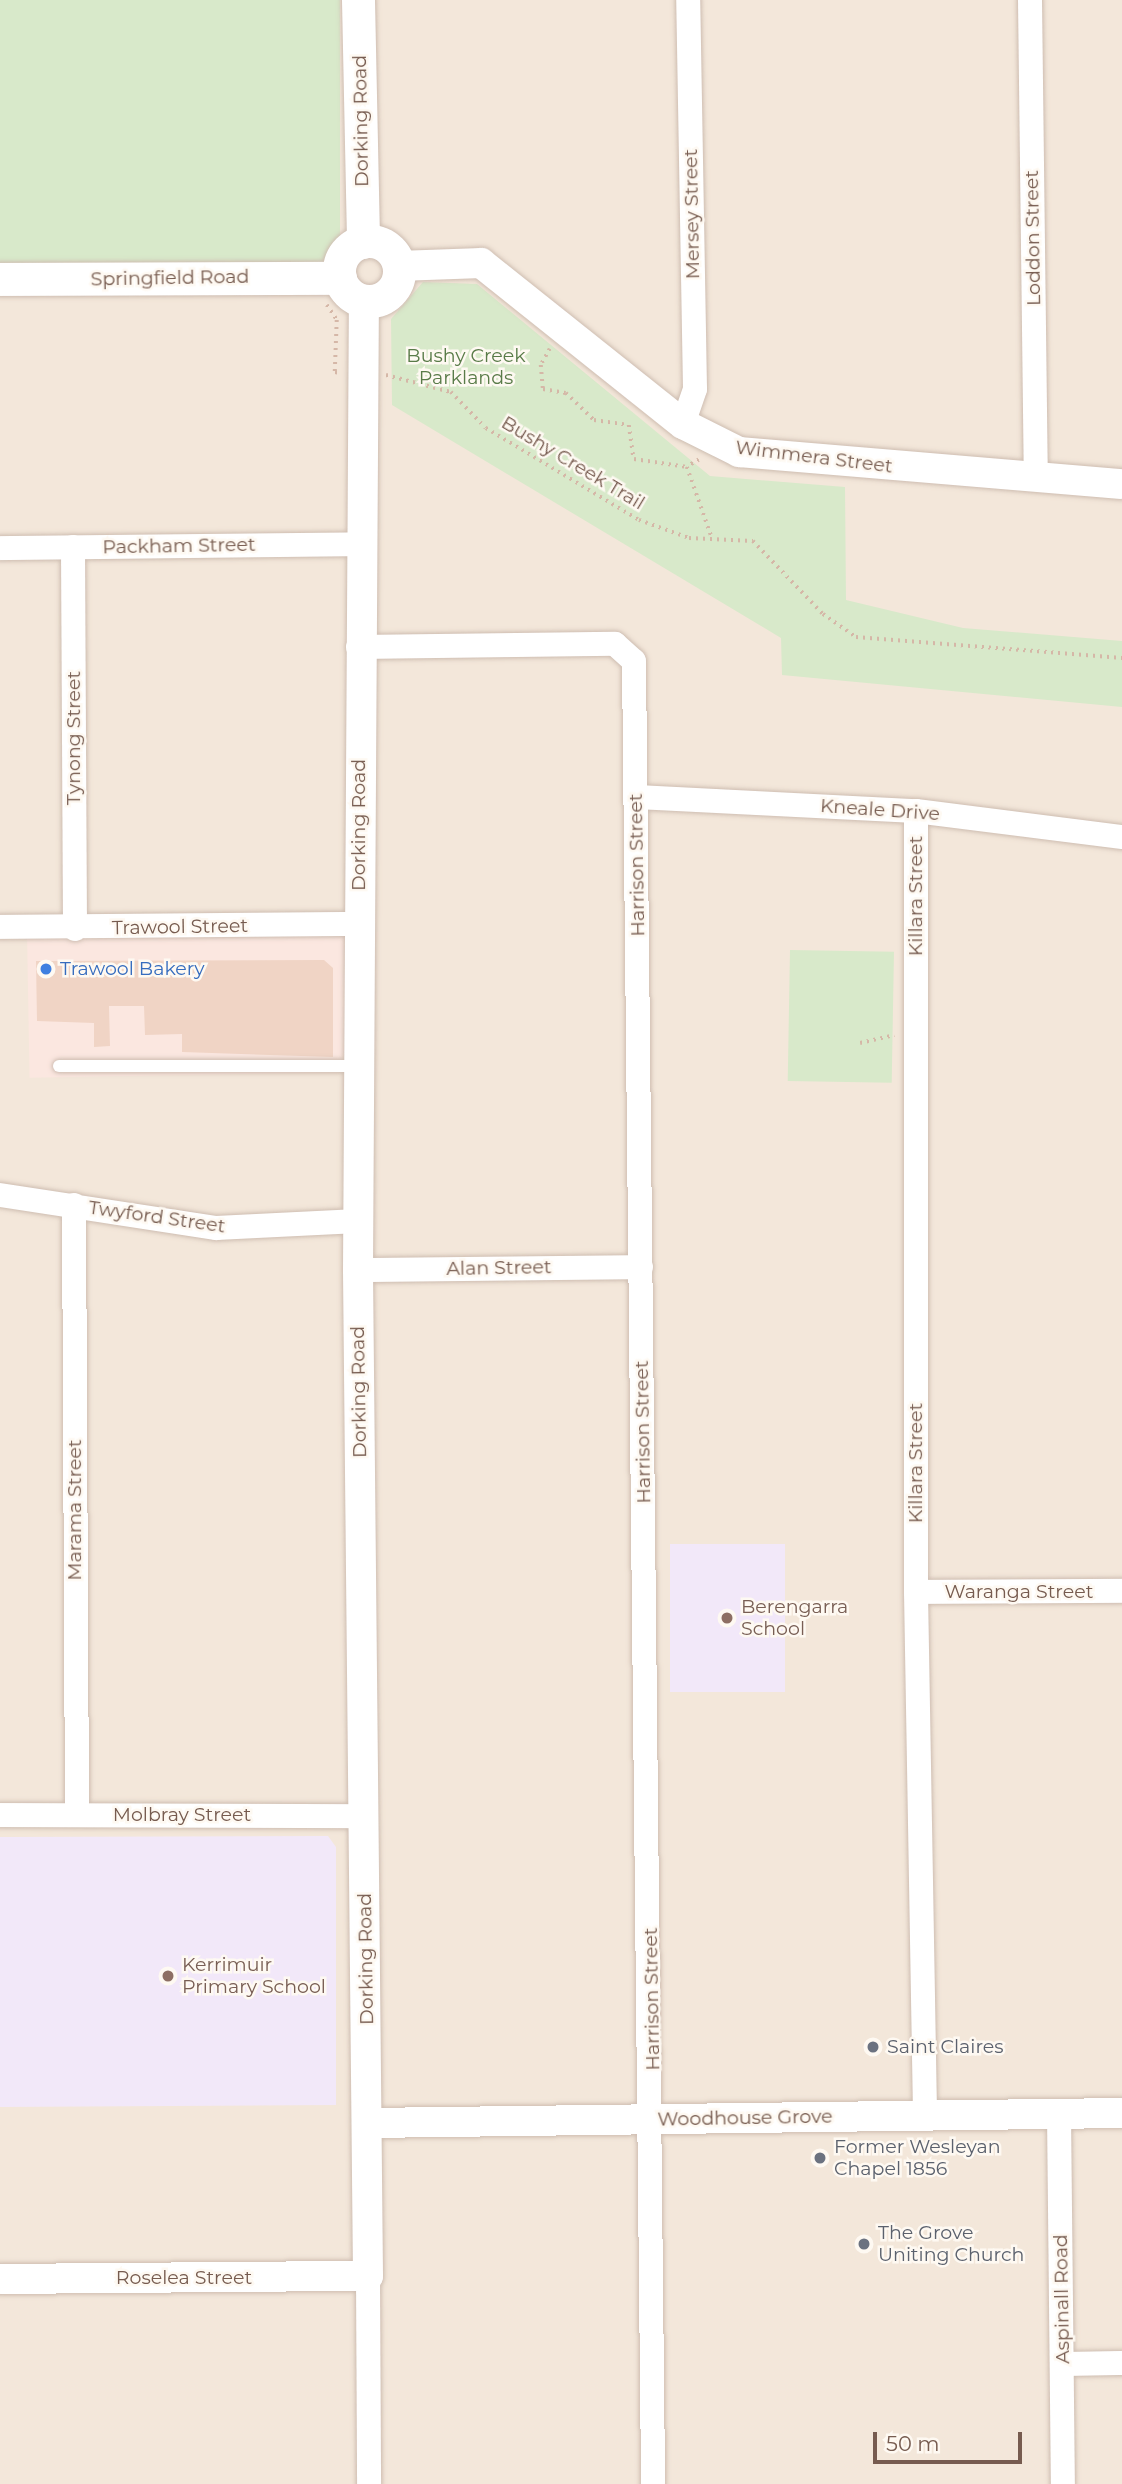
<!DOCTYPE html>
<style>
body{margin:0}
#map{position:relative;width:1122px;height:2484px;overflow:hidden;background:#fcf5ec;font-family:Montserrat,sans-serif}
div>[style]{position:absolute}
[style*='--x']{left:calc(var(--x)*1px);top:calc(var(--y)*1px);width:calc(var(--w)*1px);rotate:calc(var(--a)*1deg)}
.residential>*{inset:0;background:#f3e7da;transform-origin:0 0}
.commercial>*{inset:0;background:#fbe7e0;transform-origin:0 0}
.education>*{inset:0;background:#f2e8f9;transform-origin:0 0}
.green>*{inset:0;background:#d8e9ca;transform-origin:0 0}
.building>*{inset:0;background:#f0d4c5}
.path>*{height:3.5px;margin-top:-1.75px;transform-origin:0;background:repeating-linear-gradient(90deg,#d5b7a7 0 2px,transparent 0 7px)}
.roads{filter:drop-shadow(0 0 2px #cebdb1) drop-shadow(0 0 2px #cebdb1)}
.service>*{height:12px;margin:-6px;padding:0 6px;transform-origin:6px;border-radius:6px;background:#fff}
.minor>*{height:24px;margin:-12px;padding:0 12px;transform-origin:12px;border-radius:12px;background:#fff}
.tertiary>*{height:30px;margin:-15px;padding:0 15px;transform-origin:15px;border-radius:15px;background:#fff}
.secondary>*{height:33px;margin:-16.5px;padding:0 16.5px;transform-origin:16.5px;border-radius:16.5px;background:#fff}
.secondary>.ring{margin:-16.5px;padding:0;box-sizing:content-box;background:none;border:33px solid #fff;border-radius:50%}
.dots>*{width:19px;height:19px;translate:-50% -50%;box-sizing:border-box;border:4px solid #fef9f2;border-radius:50%}
span{translate:-50% -50%;white-space:nowrap;text-align:center;line-height:1.15;-webkit-text-stroke:5px #fef9f2;paint-order:stroke}
.street-label{font-size:19px;color:#765b4f}
.park-label{font-size:19px;color:#597b48}
.shop-label{font-size:19px;color:#366cbe}
.left{translate:0 -50%;text-align:left}
.education-label{font-size:19px;color:#785e54}
.worship-label{font-size:19px;color:#5b616d}
.scale{position:absolute;left:873px;top:2432px;width:149px;height:32px;box-sizing:border-box;border:4px solid #765b4f;border-top:0;padding-left:9px;font-size:21px;line-height:24px;white-space:nowrap;color:#765b4f;-webkit-text-stroke:5px #fef9f2;paint-order:stroke}
</style>
<div id="map">
<div class="residential">
<div style="left:0;top:0;width:1122px;height:2484px"></div>
</div>
<div class="commercial">
<div style="left:354px;top:930px;width:142px;height:327px;rotate:89deg"></div>
</div>
<div class="education">
<div style="left:670px;top:1544px;width:115px;height:148px"></div>
<div style="clip-path:polygon(328px 1836px,336px 1847px,336px 2105px,0 2107px,0 1837px)"></div>
</div>
<div class="green">
<div style="left:0;top:0;width:340px;height:265px"></div>
<div style="clip-path:polygon(423px 282px,477px 284px,710px 476px,845px 487px,846px 600px,963px 628px,1122px 641px,1122px 707px,782px 675px,781px 638px,392px 405px,391px 319px)"></div>
<div style="left:790px;top:950px;width:104px;height:131px;rotate:1deg"></div>
</div>
<div class="building">
<div style="clip-path:polygon(324px 960px,333px 968px,333px 1057px,182px 1052px,182px 1034px,145px 1035px,144px 1006px,109px 1006px,110px 1046px,94px 1047px,94px 1023px,37px 1021px,36px 961px)"></div>
</div>
<div class="path">
<div style="--x:327;--y:305;--w:18;--a:56"></div>
<div style="--x:337;--y:320;--w:52;--a:92.2"></div>
<div style="--x:335;--y:372;--w:5;--a:11"></div>
<div style="--x:550;--y:349;--w:18;--a:119"></div>
<div style="--x:541;--y:365;--w:24;--a:85"></div>
<div style="--x:543;--y:389;--w:23;--a:10"></div>
<div style="--x:566;--y:393;--w:39;--a:44"></div>
<div style="--x:594;--y:420;--w:35;--a:8"></div>
<div style="--x:629;--y:425;--w:34;--a:82"></div>
<div style="--x:634;--y:459;--w:54;--a:8.6"></div>
<div style="--x:386;--y:375;--w:67;--a:14.7"></div>
<div style="--x:451;--y:392;--w:50;--a:45.8"></div>
<div style="--x:486;--y:428;--w:179;--a:31"></div>
<div style="--x:639;--y:520;--w:53;--a:19.8"></div>
<div style="--x:689;--y:538;--w:64;--a:2.7"></div>
<div style="--x:753;--y:541;--w:101;--a:46.2"></div>
<div style="--x:823;--y:614;--w:40;--a:34.9"></div>
<div style="--x:856;--y:637;--w:267;--a:4.5"></div>
<div style="--x:699;--y:460;--w:14;--a:150"></div>
<div style="--x:687;--y:467;--w:75;--a:70.6"></div>
<div style="--x:860;--y:1043;--w:35;--a:-13"></div>
</div>
<div class="roads">
<div class="service">
<div style="--x:59;--y:1066;--w:299;--a:0"></div>
</div>
<div class="minor">
<div style="--x:1030;--y:0;--w:477;--a:89.3"></div>
<div style="--x:683;--y:424;--w:37;--a:-71"></div>
<div style="--x:695;--y:389;--w:389;--a:-91"></div>
<div style="--x:73;--y:547;--w:382;--a:89.7"></div>
<div style="--x:0;--y:548;--w:358;--a:-0.6"></div>
<div style="--x:358;--y:647;--w:257;--a:-0.7"></div>
<div style="--x:615;--y:644;--w:25;--a:42"></div>
<div style="--x:634;--y:661;--w:1823;--a:89.4"></div>
<div style="--x:637;--y:797;--w:279;--a:2.9"></div>
<div style="--x:916;--y:811;--w:208;--a:7.2"></div>
<div style="--x:916;--y:811;--w:781;--a:90"></div>
<div style="--x:916;--y:1592;--w:523;--a:89.01"></div>
<div style="--x:0;--y:927;--w:359;--a:-0.5"></div>
<div style="--x:0;--y:1195;--w:219;--a:8.7"></div>
<div style="--x:216;--y:1228;--w:142;--a:-2.8"></div>
<div style="--x:74;--y:1205;--w:610;--a:89.72"></div>
<div style="--x:358;--y:1270;--w:283;--a:-0.6"></div>
<div style="--x:916;--y:1592;--w:206;--a:-0.3"></div>
<div style="--x:0;--y:1815;--w:364;--a:0.2"></div>
<div style="--x:1059;--y:2113;--w:371;--a:89.4"></div>
<div style="--x:368;--y:2276;--w:208;--a:89.7"></div>
<div style="--x:1062;--y:2364;--w:60;--a:-1"></div>
</div>
<div class="tertiary">
<div style="--x:399;--y:266;--w:82;--a:-2.1"></div>
<div style="--x:481;--y:263;--w:258;--a:38.6"></div>
<div style="--x:683;--y:424;--w:63;--a:26.6"></div>
<div style="--x:739;--y:452;--w:384;--a:4.8"></div>
<div style="--x:368;--y:2123;--w:754;--a:-0.76"></div>
<div style="--x:0;--y:2279;--w:368;--a:-0.5"></div>
<div style="--x:368;--y:2276;--w:1006;--a:-90.57"></div>
<div style="--x:358;--y:1270;--w:970;--a:-89.65"></div>
</div>
<div class="secondary">
<div style="--x:358;--y:0;--w:242;--a:88.8"></div>
<div class="ring" style="left:339px;top:241px;width:27px;height:27px"></div>
<div style="--x:0;--y:279;--w:340;--a:-0.2"></div>
</div>
</div>
<div class="dots">
<div style="left:46px;top:969px;background:#3f7fe0"></div>
<div style="left:727px;top:1618px;background:#8d6e63"></div>
<div style="left:168px;top:1976px;background:#8d6e63"></div>
<div style="left:873px;top:2047px;background:#6b7280"></div>
<div style="left:820px;top:2158px;background:#6b7280"></div>
<div style="left:864px;top:2244px;background:#6b7280"></div>
</div>
<div class="street-label">
<span style="left:361px;top:121px;rotate:-91deg">Dorking Road</span>
<span style="left:692px;top:214px;rotate:-91deg">Mersey Street</span>
<span style="left:1033px;top:238px;rotate:-91deg">Loddon Street</span>
<span style="left:170px;top:278px;rotate:-1deg">Springfield Road</span>
<span style="left:814px;top:457px;rotate:7deg">Wimmera Street</span>
<span style="left:573px;top:463px;rotate:31deg">Bushy Creek Trail</span>
<span style="left:179px;top:546px;rotate:-1deg">Packham Street</span>
<span style="left:74px;top:738px;rotate:-90deg">Tynong Street</span>
<span style="left:880px;top:810px;rotate:4deg">Kneale Drive</span>
<span style="left:359px;top:825px;rotate:-90deg">Dorking Road</span>
<span style="left:637px;top:865px;rotate:-91deg">Harrison Street</span>
<span style="left:916px;top:896px;rotate:-90deg">Killara Street</span>
<span style="left:180px;top:927px;rotate:-1deg">Trawool Street</span>
<span style="left:157px;top:1217px;rotate:8deg">Twyford Street</span>
<span style="left:499px;top:1268px;rotate:-1deg">Alan Street</span>
<span style="left:359px;top:1392px;rotate:-91deg">Dorking Road</span>
<span style="left:643px;top:1432px;rotate:-91deg">Harrison Street</span>
<span style="left:916px;top:1463px;rotate:-90deg">Killara Street</span>
<span style="left:75px;top:1510px;rotate:-90deg">Marama Street</span>
<span style="left:1019px;top:1592px">Waranga Street</span>
<span style="left:182px;top:1815px">Molbray Street</span>
<span style="left:366px;top:1959px;rotate:-91deg">Dorking Road</span>
<span style="left:652px;top:1999px;rotate:-91deg">Harrison Street</span>
<span style="left:745px;top:2118px;rotate:-1deg">Woodhouse Grove</span>
<span style="left:184px;top:2278px">Roselea Street</span>
<span style="left:1062px;top:2299px;rotate:-91deg">Aspinall Road</span>
</div>
<div class="park-label">
<span style="left:466px;top:367px">Bushy Creek<br>Parklands</span>
</div>
<div class="shop-label">
<span class="left" style="left:60px;top:969px">Trawool Bakery</span>
</div>
<div class="education-label">
<span class="left" style="left:741px;top:1618px">Berengarra<br>School</span>
<span class="left" style="left:182px;top:1976px">Kerrimuir<br>Primary School</span>
</div>
<div class="worship-label">
<span class="left" style="left:887px;top:2047px">Saint Claires</span>
<span class="left" style="left:834px;top:2158px">Former Wesleyan<br>Chapel 1856</span>
<span class="left" style="left:878px;top:2244px">The Grove<br>Uniting Church</span>
</div>
<div class="scale">50 m</div>
</div>
